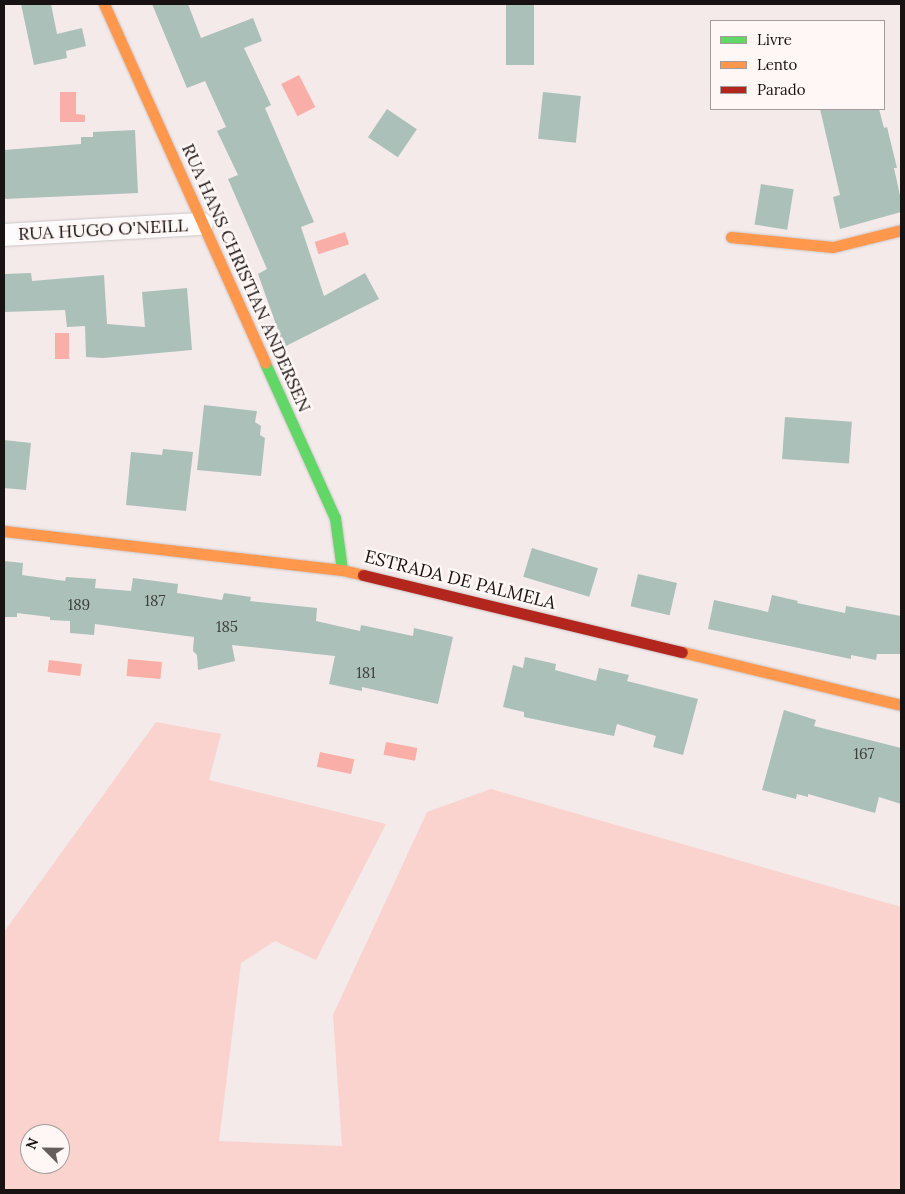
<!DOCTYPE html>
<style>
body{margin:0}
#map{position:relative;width:905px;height:1194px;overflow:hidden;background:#f3eae9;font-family:Lora,serif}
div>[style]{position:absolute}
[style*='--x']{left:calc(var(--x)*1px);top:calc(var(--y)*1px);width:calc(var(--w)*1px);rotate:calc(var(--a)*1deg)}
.green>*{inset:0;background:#fad2ce}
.water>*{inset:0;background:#f9aea8;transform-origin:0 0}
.building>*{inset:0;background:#abc0b8;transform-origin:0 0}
.roads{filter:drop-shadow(0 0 1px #cdc6c6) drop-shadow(0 0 1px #cdc6c6)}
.street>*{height:22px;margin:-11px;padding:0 11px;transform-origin:11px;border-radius:11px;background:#fdfcfc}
.fast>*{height:11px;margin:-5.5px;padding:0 5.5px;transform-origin:5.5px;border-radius:5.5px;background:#63d668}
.slow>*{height:11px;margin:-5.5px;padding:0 5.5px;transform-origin:5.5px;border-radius:5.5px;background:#ff974d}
.jam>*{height:11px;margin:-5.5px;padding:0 5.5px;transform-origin:5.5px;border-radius:5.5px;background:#b3261e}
span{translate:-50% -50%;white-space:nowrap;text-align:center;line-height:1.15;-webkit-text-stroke:5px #fef7f6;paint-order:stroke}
.number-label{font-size:15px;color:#3d3e3c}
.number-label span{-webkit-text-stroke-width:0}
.street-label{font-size:18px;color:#181312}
.frame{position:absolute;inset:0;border:5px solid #181312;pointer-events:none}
.legend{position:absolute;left:710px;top:20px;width:175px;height:90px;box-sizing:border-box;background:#fef7f6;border:1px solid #a29c9b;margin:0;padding:6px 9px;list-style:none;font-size:15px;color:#181312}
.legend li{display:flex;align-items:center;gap:10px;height:25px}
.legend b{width:25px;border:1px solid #a29c9b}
.north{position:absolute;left:20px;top:1124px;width:50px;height:50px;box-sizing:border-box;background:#fef7f6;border:1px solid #a29c9b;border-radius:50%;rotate:293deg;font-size:14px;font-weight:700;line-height:20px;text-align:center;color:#181312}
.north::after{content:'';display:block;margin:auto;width:18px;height:22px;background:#655e5d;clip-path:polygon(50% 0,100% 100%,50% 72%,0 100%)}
</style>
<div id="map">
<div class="green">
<div style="clip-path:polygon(evenodd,156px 722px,221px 734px,209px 780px,386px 824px,316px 960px,275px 941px,241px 963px,219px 1141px,342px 1146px,333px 1015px,427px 812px,491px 789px,901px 907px,901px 1190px,4px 1190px,4px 932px,156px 722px,30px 1134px,60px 1134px,60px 1164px,30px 1164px,30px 1134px)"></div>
</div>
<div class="water">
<div style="left:299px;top:75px;width:36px;height:20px;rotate:63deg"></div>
<div style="clip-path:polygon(60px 92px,76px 92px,76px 114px,85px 115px,85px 122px,60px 122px)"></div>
<div style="left:345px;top:232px;width:13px;height:32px;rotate:72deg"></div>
<div style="left:55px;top:333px;width:14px;height:26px"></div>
<div style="left:128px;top:659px;width:34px;height:17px;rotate:5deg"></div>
<div style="left:49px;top:660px;width:33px;height:12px;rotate:7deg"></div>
<div style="left:386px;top:742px;width:32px;height:13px;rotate:11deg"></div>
<div style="left:320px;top:752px;width:35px;height:15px;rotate:12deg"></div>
</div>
<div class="building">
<div style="clip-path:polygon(21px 4px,51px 4px,57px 34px,82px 28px,86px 46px,66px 51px,67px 58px,34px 65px)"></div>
<div style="clip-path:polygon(152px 4px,188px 4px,201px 38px,253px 18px,262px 41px,244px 48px,271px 105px,265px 108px,314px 222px,301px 227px,324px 296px,365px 273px,379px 299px,284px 347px,258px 274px,267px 269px,228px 179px,238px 175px,217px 131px,226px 127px,205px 81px,187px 88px)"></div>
<div style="left:506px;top:4px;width:28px;height:61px"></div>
<div style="left:543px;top:92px;width:38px;height:47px;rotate:6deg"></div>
<div style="left:387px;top:109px;width:36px;height:34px;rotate:34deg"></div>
<div style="clip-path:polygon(820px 109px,879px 109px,884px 128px,887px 127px,897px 168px,894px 168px,901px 200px,901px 212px,840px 229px,833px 197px,840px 195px)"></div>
<div style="clip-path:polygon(135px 130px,138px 193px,4px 199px,4px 150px,81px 144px,81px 137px,93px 137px,93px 132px)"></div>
<div style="left:761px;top:184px;width:33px;height:41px;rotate:9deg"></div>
<div style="clip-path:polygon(31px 273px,32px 281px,104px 275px,107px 324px,145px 327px,142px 292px,187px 288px,192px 350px,103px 358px,86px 357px,85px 326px,67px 327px,65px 310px,4px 312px,4px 274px)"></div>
<div style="clip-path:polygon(204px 405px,257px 411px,255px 422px,261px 426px,260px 435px,265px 438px,261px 476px,197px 470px)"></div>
<div style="left:785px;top:417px;width:67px;height:42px;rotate:4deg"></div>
<div style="clip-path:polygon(4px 440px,31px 443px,26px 490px,4px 488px)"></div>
<div style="clip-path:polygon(163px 449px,193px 452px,186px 511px,126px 505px,131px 452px,162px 455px)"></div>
<div style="left:532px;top:548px;width:69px;height:30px;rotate:17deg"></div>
<div style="clip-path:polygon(4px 561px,23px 563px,22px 575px,65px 581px,66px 577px,96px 579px,95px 588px,131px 591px,133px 578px,178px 584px,177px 593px,222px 600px,224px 593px,251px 597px,250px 601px,317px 608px,316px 621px,360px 631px,361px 625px,413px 636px,414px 628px,453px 637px,438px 704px,362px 687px,362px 691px,329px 684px,335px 656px,232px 645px,235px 661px,198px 670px,197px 655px,193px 651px,194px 637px,95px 624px,94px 635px,70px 633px,70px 621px,50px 620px,50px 617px,17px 613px,17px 617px,4px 617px)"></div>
<div style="left:638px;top:574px;width:40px;height:33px;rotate:13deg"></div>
<div style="clip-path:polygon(772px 595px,798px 601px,797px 603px,845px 613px,846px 606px,901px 616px,901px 654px,877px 654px,876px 660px,851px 655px,851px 659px,708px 629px,714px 600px,768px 612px)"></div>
<div style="clip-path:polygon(525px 657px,556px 664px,555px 670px,596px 681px,599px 668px,629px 675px,627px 681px,698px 699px,683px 755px,653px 747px,656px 736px,617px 724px,614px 736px,524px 717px,524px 712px,503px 707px,513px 665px,523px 668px)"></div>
<div style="clip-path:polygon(784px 710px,816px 720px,814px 726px,901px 748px,901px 804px,879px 797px,875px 813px,808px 794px,808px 797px,797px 794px,796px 799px,762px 790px)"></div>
</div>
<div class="roads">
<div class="street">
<div style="--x:4;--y:235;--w:198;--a:-3.2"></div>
</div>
<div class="fast">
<div style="--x:265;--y:363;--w:170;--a:65.7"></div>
<div style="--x:335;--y:518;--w:52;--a:82.3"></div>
</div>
<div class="slow">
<div style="--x:104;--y:4;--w:393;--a:65.8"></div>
<div style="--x:731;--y:237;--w:102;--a:5.6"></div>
<div style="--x:833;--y:247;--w:70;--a:-14"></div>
<div style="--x:4;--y:531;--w:340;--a:6.6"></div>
<div style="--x:342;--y:570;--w:22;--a:13"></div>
<div style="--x:682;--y:652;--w:225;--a:13.6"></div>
</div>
<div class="jam">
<div style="--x:363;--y:575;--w:328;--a:13.6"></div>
</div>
</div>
<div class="number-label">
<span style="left:155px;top:601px">187</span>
<span style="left:79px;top:605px">189</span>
<span style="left:227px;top:627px">185</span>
<span style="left:366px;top:673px">181</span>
<span style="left:864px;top:754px">167</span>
</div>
<div class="street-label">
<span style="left:103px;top:230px;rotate:-3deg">RUA HUGO O'NEILL</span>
<span style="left:246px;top:278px;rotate:66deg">RUA HANS CHRISTIAN ANDERSEN</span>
<span style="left:460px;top:580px;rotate:14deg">ESTRADA DE PALMELA</span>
</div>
<div class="frame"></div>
<ul class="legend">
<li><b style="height:6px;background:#63d668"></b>Livre</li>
<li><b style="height:6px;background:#ff974d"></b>Lento</li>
<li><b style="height:6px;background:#b3261e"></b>Parado</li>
</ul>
<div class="north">N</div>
</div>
